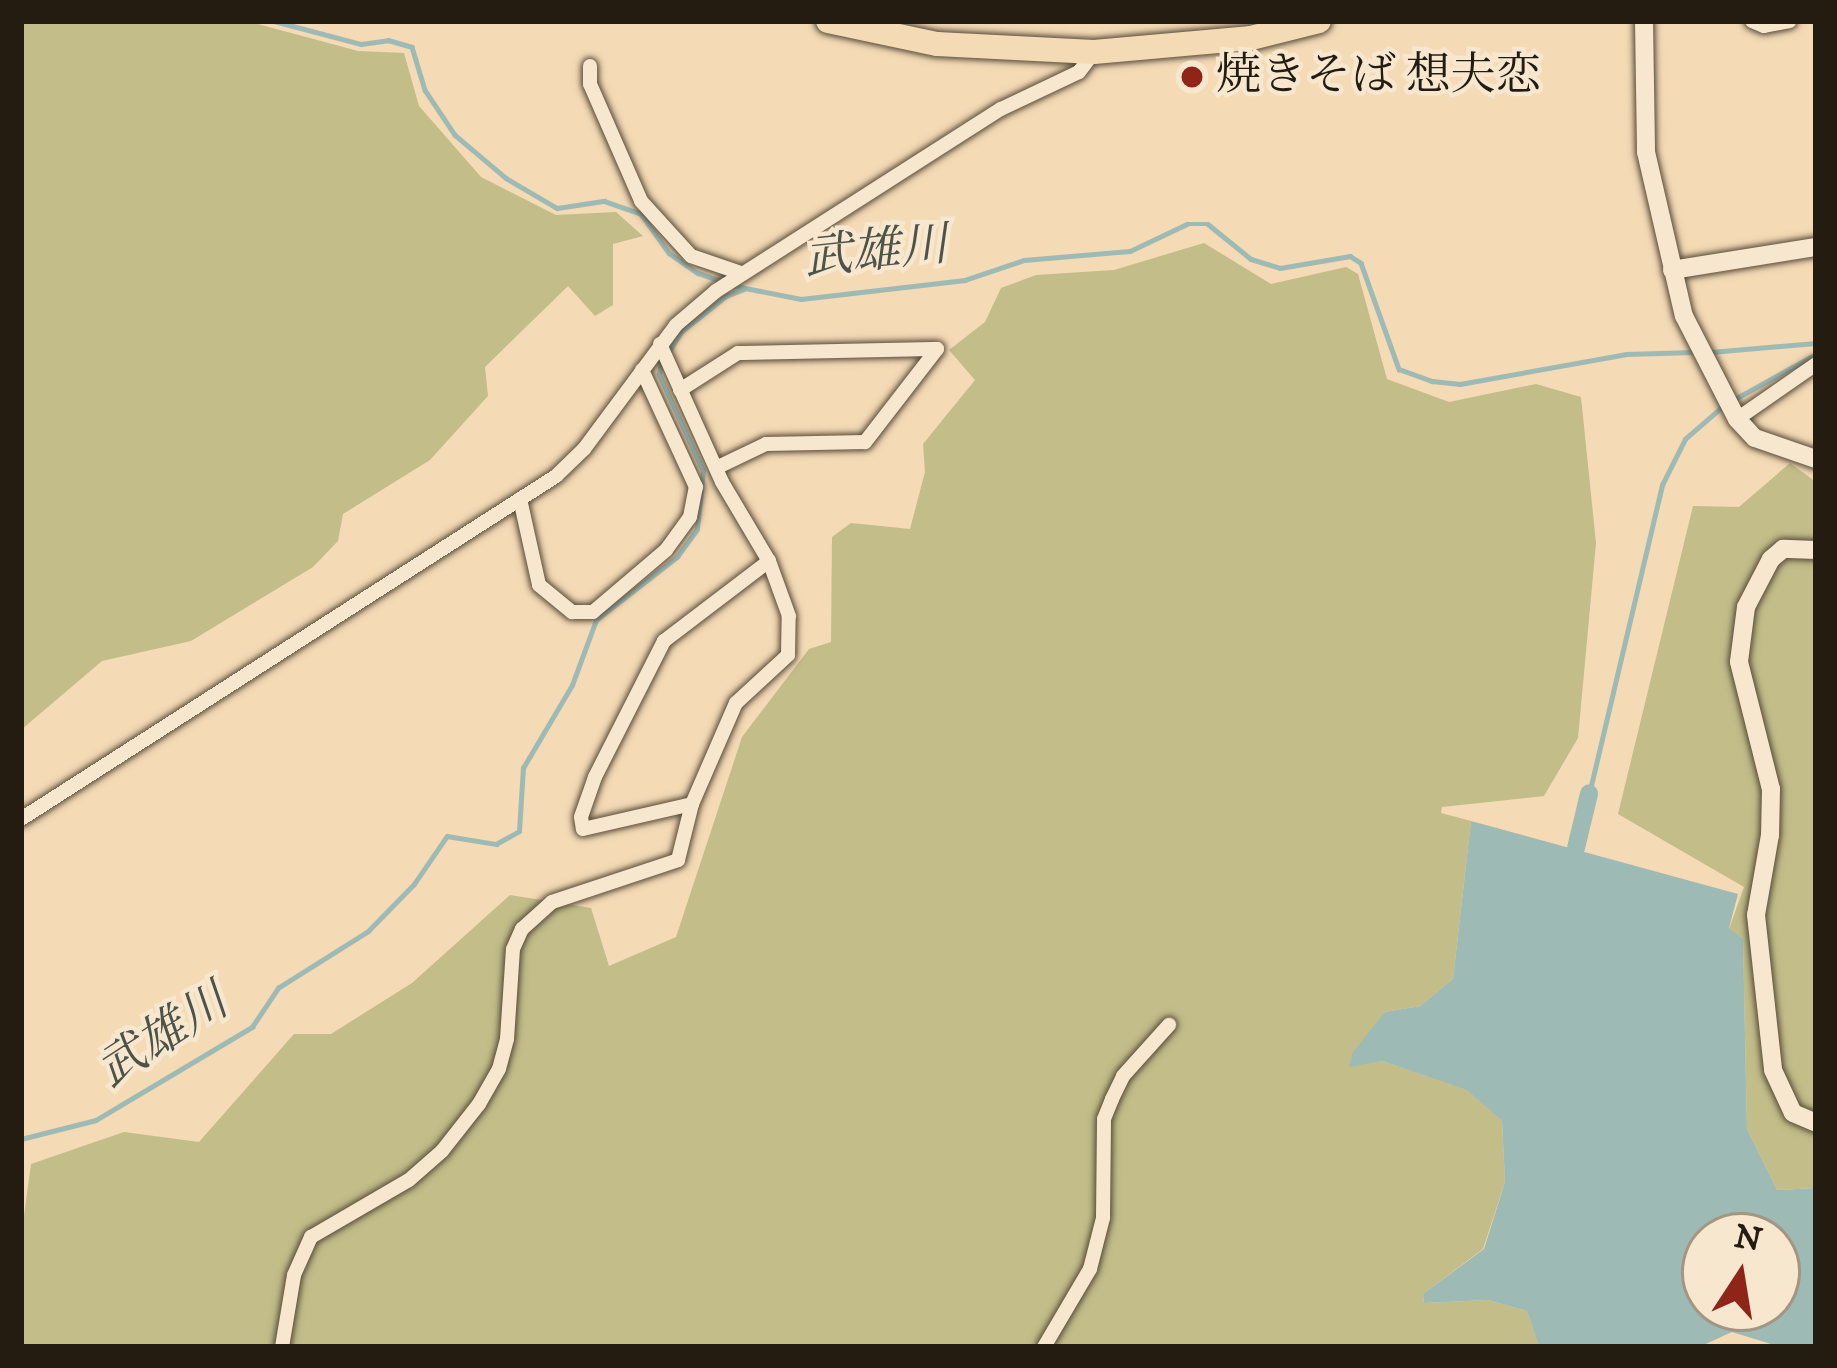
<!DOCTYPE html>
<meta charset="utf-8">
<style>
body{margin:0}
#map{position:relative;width:1837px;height:1368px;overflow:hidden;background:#f4dab5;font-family:"IM FELL DW Pica","Noto Serif JP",serif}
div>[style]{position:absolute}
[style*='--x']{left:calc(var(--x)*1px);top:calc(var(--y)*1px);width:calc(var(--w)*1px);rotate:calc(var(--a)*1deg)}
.green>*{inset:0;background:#c2bd89}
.water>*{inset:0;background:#9dbab4}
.stream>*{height:4.5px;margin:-2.25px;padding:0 2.25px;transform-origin:2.25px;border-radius:2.25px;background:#9dbab4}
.canal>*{height:18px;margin:-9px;padding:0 9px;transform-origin:9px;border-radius:9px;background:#9dbab4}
.roads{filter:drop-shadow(0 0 3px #584c3a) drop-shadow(0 0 3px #584c3a)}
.minor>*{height:14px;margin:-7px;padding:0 7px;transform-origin:7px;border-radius:7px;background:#f8e7cf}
.tertiary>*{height:18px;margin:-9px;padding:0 9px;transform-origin:9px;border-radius:9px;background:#f8e7cf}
.trunk>*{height:24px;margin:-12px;padding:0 12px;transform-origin:12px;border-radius:12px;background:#f4dab5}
.dots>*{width:33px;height:33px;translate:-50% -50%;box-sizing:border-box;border:6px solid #f8e7cf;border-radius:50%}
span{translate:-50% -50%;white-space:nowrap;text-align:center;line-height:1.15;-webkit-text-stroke:9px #f8e7cf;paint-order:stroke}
.poi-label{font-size:45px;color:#241c11}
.left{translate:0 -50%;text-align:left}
.water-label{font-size:48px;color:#4e534a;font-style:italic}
.frame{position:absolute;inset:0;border:24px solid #241c11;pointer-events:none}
.north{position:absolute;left:1681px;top:1212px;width:120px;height:120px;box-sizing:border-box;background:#f8e7cf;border:3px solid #a39683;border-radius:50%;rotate:12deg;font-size:33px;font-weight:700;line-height:48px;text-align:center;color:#241c11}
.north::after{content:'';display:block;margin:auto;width:42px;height:54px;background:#8f2418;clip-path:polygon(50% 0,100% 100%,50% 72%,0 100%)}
</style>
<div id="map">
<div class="green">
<div style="clip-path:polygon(21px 21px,247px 21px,358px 51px,404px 53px,419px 106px,481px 177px,556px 215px,616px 212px,643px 236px,613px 244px,613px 305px,595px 316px,568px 286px,485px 367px,488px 396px,430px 460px,343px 514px,338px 541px,313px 567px,191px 641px,102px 661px,21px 730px)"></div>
<div style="clip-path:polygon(1204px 243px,1271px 284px,1346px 267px,1358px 274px,1387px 379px,1449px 402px,1536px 384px,1581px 397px,1596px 543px,1578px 738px,1544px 796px,1442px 807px,1441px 813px,1471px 821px,1453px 979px,1420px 1006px,1385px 1012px,1350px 1066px,1382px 1061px,1468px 1090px,1502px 1121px,1505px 1182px,1483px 1249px,1423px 1294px,1424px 1303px,1488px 1300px,1527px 1311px,1539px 1347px,21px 1347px,21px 1238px,31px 1164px,124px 1132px,199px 1142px,294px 1034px,331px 1034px,412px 983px,510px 895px,591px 908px,609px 966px,676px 937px,742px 737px,809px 649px,831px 642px,832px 537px,851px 523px,910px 529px,925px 472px,923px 444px,975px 380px,949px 350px,985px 322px,1001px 288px,1036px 275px,1114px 270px)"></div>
<div style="clip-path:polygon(1790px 463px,1816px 482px,1816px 1188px,1777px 1190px,1747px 1129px,1743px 939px,1729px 929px,1744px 887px,1618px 814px,1693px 506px,1739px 507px)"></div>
</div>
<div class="water">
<div style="clip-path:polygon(evenodd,1471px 821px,1738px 894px,1729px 928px,1743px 939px,1747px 1129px,1777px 1190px,1816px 1188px,1816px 1347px,1781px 1347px,1732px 1332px,1699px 1347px,1539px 1347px,1527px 1311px,1488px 1300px,1424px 1303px,1423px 1294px,1484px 1249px,1505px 1182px,1502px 1121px,1467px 1090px,1382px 1061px,1349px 1067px,1353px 1052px,1385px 1012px,1420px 1006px,1453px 979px,1471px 821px,1705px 1236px,1777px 1236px,1777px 1308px,1705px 1308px,1705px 1236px)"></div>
</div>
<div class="stream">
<div style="--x:274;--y:21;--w:90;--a:14.8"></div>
<div style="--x:361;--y:44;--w:27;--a:-8"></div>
<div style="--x:388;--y:40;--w:25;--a:16"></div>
<div style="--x:412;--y:47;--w:45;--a:73.2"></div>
<div style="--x:425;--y:90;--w:54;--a:56.3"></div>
<div style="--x:455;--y:135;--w:67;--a:40.1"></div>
<div style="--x:506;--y:178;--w:59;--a:30.5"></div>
<div style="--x:557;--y:208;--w:48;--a:-8.5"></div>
<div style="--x:604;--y:201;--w:39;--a:19"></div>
<div style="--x:641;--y:214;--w:48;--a:54.3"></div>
<div style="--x:669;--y:253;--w:35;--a:35"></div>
<div style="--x:698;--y:273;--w:28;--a:19"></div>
<div style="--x:735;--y:286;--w:67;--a:11.1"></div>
<div style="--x:801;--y:299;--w:165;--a:-6.6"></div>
<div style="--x:965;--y:280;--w:62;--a:-18.7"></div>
<div style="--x:1024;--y:260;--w:106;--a:-4.9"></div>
<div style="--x:1130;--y:251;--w:63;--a:-25.3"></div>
<div style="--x:1187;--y:224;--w:21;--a:0"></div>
<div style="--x:1208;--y:224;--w:55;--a:39.1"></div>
<div style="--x:1251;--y:259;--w:30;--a:17"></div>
<div style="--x:1280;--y:268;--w:71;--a:-9.7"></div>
<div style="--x:1350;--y:256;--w:13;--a:32"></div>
<div style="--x:1361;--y:263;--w:113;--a:70.3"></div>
<div style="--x:1399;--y:369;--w:35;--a:20"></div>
<div style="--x:1432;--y:381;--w:28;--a:6"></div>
<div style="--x:1460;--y:384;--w:169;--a:-10.2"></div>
<div style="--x:1626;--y:354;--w:68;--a:-1.7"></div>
<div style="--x:1711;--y:352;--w:105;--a:-4.9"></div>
<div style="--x:668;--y:353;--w:26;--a:-58"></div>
<div style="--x:682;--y:331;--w:56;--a:-38.5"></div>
<div style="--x:726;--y:296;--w:19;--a:-21"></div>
<div style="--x:1733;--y:400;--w:95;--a:-29"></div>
<div style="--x:1589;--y:794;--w:318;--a:-76.7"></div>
<div style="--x:1662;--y:485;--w:51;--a:-63.4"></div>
<div style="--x:1685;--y:439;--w:50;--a:-41"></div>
<div style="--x:21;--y:1139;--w:77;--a:-14.2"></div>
<div style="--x:96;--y:1120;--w:182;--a:-30.8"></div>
<div style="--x:252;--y:1027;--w:47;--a:-56.3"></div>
<div style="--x:278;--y:988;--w:107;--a:-32.3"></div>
<div style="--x:368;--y:931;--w:66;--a:-45.6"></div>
<div style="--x:414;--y:884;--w:58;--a:-55.5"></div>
<div style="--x:447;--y:836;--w:50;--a:9.3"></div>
<div style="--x:496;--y:844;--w:26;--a:-29"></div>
<div style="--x:519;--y:831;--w:63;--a:-86.4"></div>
<div style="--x:523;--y:768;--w:96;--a:-59.4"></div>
<div style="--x:572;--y:685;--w:69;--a:-69.7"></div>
<div style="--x:596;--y:620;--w:103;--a:-37.9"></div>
<div style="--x:677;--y:557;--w:34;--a:-54"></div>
<div style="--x:697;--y:529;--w:58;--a:-84.1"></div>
<div style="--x:703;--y:471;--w:106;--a:-114.6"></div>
<div style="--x:659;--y:375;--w:12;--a:-81"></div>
</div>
<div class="canal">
<div style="--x:1576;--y:848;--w:56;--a:-76.5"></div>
</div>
<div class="roads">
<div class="minor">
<div style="--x:1752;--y:21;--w:13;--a:23"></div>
<div style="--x:1764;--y:26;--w:26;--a:-11"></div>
<div style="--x:590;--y:66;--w:18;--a:90"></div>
<div style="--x:590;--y:84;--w:128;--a:66.4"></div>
<div style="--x:641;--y:201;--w:74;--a:47.7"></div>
<div style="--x:691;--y:256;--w:53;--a:18.8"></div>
<div style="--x:660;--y:344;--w:151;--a:65.8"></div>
<div style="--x:722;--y:482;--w:92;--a:59.3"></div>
<div style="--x:769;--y:561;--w:132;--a:142.7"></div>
<div style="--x:664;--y:641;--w:153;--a:116.9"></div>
<div style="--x:595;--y:777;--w:42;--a:109.3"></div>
<div style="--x:581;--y:817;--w:12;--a:81"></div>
<div style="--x:583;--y:829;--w:112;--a:-12.9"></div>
<div style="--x:692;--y:804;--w:110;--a:-66.5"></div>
<div style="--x:736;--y:703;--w:71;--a:-42.7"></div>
<div style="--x:788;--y:655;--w:39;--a:-89"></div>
<div style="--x:789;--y:616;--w:59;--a:-110"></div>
<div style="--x:680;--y:390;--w:69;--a:-32.5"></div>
<div style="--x:738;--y:353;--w:199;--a:-1.2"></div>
<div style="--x:937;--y:349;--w:118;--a:127.7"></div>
<div style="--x:865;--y:442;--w:99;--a:178.8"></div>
<div style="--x:766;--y:444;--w:55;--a:154.4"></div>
<div style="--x:1737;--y:419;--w:96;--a:-34.8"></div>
<div style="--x:520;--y:499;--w:88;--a:77.5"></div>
<div style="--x:539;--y:585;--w:43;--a:39.3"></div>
<div style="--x:572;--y:612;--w:21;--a:0"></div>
<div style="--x:593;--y:612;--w:96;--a:-40.3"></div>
<div style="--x:666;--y:550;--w:41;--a:-54"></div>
<div style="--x:690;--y:517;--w:31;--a:-79"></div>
<div style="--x:696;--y:487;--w:129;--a:-114.8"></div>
<div style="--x:21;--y:819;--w:636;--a:-32.66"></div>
<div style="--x:556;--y:476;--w:39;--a:-44"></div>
<div style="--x:584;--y:449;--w:154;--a:-53.4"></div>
<div style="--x:676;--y:325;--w:52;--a:-40.4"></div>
<div style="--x:716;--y:291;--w:338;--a:-32.6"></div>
<div style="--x:1001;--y:109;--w:86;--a:-25.4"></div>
<div style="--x:1079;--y:72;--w:25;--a:-53"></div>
<div style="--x:282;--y:1347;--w:73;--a:-80.5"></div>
<div style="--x:294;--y:1275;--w:42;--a:-65.9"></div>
<div style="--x:311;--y:1237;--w:113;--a:-30.2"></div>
<div style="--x:409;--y:1180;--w:44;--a:-41.3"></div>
<div style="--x:442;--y:1151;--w:60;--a:-51.8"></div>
<div style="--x:479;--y:1104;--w:40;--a:-60.3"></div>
<div style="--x:499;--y:1069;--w:31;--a:-75"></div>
<div style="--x:507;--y:1039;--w:90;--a:-86.2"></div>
<div style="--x:513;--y:949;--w:22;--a:-66"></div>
<div style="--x:522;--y:929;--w:40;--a:-42"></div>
<div style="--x:552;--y:902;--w:133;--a:-18.4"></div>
<div style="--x:678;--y:860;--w:58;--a:-76"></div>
<div style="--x:1044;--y:1347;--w:91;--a:-59.5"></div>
<div style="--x:1090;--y:1269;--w:53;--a:-75.7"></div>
<div style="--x:1103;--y:1218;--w:99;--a:-89.4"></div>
<div style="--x:1104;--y:1119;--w:22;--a:-68"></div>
<div style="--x:1112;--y:1099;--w:25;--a:-64"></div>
<div style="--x:1123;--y:1076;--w:69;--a:-48"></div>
</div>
<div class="tertiary">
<div style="--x:1644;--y:21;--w:131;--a:89.1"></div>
<div style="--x:1646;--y:152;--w:168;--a:77"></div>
<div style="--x:1684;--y:316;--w:116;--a:62.8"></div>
<div style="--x:1737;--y:419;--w:26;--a:47"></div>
<div style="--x:1755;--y:438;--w:65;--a:19"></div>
<div style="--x:1672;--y:270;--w:146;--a:-9.1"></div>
<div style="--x:1816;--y:550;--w:33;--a:-178"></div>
<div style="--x:1783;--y:549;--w:16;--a:140"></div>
<div style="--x:1771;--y:559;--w:54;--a:117.5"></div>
<div style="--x:1746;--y:607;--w:55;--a:97.3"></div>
<div style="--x:1739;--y:662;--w:131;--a:75.9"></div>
<div style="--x:1771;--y:789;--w:46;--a:91.2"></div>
<div style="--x:1770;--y:835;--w:81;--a:99.9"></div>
<div style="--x:1756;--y:915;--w:156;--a:83.7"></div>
<div style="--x:1773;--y:1070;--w:47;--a:65.1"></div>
<div style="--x:1793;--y:1113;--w:25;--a:23"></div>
</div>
<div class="trunk">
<div style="--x:828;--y:21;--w:111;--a:11.9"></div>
<div style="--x:937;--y:44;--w:157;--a:2.9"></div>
<div style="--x:1094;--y:52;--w:158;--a:-5.1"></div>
<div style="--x:1251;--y:38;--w:70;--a:-14"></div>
</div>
</div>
<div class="dots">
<div style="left:1192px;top:77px;background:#8f2418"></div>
</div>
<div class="poi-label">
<span class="left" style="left:1216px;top:77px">焼きそば 想夫恋</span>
</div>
<div class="water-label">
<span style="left:876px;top:253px;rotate:-6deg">武雄川</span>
<span style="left:163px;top:1037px;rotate:-33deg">武雄川</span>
</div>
<div class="frame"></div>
<div class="north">N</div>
</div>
